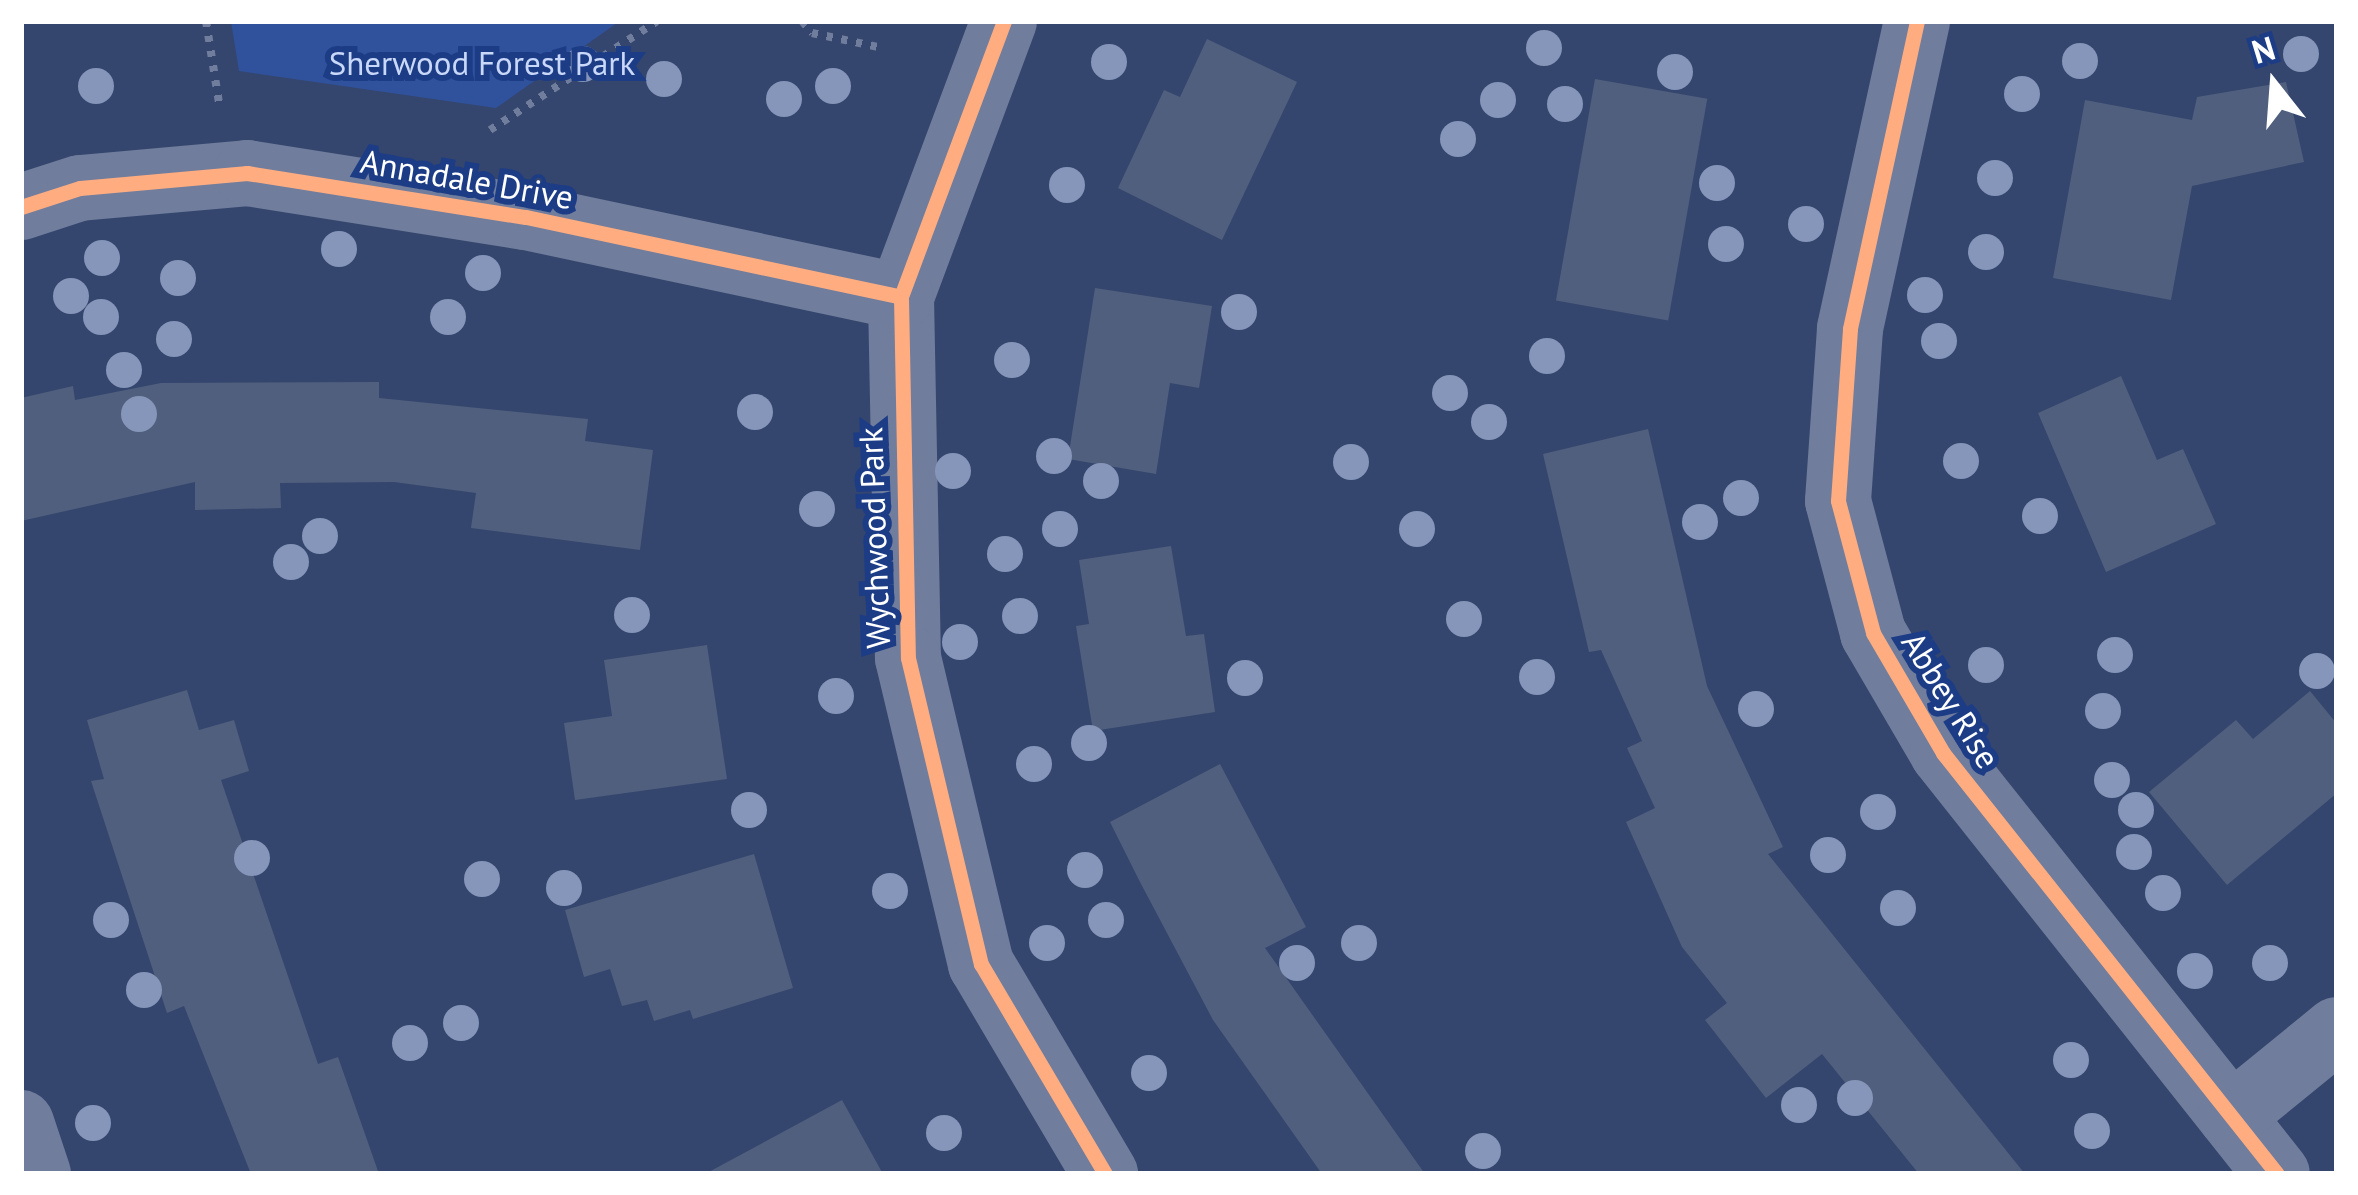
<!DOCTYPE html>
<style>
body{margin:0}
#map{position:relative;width:2358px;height:1195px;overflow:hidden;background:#34466e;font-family:"PT Sans",sans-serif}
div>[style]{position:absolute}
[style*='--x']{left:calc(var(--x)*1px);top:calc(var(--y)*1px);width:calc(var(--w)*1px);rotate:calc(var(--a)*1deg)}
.green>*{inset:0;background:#30529d}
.building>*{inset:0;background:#505f7e;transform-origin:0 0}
.path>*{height:8px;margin-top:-4px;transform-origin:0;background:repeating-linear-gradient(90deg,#707d9c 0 6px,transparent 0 15px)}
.minor>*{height:66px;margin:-33px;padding:0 33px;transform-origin:33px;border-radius:33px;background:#707d9c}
.cycleway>*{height:15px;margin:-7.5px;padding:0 7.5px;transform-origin:7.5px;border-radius:7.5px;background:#ffac80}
.trees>*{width:36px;height:36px;margin:-18px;border-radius:50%;background:#8696ba}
span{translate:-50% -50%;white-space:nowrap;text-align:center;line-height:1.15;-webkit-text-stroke:12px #1c3c86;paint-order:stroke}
.park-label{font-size:33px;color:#c9d8f8}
.street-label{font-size:33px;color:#fff}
.frame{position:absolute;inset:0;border:24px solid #fff;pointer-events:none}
.north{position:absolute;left:2214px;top:24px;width:120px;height:120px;-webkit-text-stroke:9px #1c3c86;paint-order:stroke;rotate:343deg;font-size:33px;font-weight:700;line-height:48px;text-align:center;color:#fff}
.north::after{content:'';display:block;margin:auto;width:42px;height:54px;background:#fff;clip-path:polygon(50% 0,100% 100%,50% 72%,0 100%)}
</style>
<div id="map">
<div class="green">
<div style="clip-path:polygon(231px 21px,620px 21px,496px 108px,239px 71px)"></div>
</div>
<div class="building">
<div style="clip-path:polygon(1207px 39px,1297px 82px,1222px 240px,1118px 188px,1164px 90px,1180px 97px)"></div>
<div style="left:1595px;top:79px;width:114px;height:225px;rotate:10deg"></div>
<div style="clip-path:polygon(2286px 82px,2304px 162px,2192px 186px,2171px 300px,2053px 278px,2085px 100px,2192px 120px,2197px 97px)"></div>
<div style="clip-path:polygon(1095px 288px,1212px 306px,1199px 388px,1170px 383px,1156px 474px,1068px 459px)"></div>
<div style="clip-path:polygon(2121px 376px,2157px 460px,2183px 449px,2216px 524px,2106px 572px,2038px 413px)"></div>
<div style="clip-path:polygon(379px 382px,379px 398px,588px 419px,585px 441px,653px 450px,640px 550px,471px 528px,476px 493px,394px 482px,280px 483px,281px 508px,195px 510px,195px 482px,21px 521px,21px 398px,73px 386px,75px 400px,161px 383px)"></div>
<div style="clip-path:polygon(1648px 429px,1707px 686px,1783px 847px,1768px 854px,2025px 1174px,1919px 1174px,1822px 1054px,1766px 1098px,1705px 1020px,1727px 1003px,1682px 947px,1626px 822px,1655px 808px,1627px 748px,1642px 741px,1601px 650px,1589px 652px,1543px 454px)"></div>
<div style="clip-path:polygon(1171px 546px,1186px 636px,1204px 634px,1215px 712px,1093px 731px,1076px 626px,1089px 624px,1079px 560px)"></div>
<div style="clip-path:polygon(707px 645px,727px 779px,575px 800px,564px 723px,612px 716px,604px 660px)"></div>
<div style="clip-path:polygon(187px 690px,199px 730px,234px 720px,249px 771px,221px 780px,318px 1064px,338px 1057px,379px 1174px,251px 1174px,184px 1006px,167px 1013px,91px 781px,104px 779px,87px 720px)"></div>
<div style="clip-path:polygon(2310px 691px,2337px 724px,2337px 793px,2227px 885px,2149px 792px,2236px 720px,2253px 739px)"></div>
<div style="clip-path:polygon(1220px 764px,1306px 927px,1265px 948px,1425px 1174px,1322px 1174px,1213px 1020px,1140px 882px,1110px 822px)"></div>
<div style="clip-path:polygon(754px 854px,793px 988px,693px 1019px,690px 1010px,654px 1021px,647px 1000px,622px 1006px,610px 969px,584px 977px,565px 910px)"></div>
<div style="clip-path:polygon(842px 1100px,883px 1174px,705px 1174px)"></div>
</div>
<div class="path">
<div style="--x:206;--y:21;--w:83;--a:81"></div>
<div style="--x:802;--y:21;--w:16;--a:50"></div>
<div style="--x:812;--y:33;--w:73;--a:11.9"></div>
<div style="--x:490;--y:130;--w:199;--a:-33.1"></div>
</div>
<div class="minor">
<div style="--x:1004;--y:21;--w:295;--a:110.5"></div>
<div style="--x:901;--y:297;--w:361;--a:88.9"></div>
<div style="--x:908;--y:658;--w:315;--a:76.6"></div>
<div style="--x:981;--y:964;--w:244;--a:59.4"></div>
<div style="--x:1917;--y:21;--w:315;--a:102.3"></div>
<div style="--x:1850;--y:329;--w:172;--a:94"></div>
<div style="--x:1838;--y:501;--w:137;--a:75.1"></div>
<div style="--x:1873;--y:633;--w:139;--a:59.7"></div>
<div style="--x:1943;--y:753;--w:537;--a:51.57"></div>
<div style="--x:21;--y:207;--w:62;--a:-17.9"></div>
<div style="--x:80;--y:188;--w:168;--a:-5.1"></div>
<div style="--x:247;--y:173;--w:282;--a:9"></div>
<div style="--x:526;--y:217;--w:383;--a:12"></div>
<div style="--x:2231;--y:1116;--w:136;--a:-39.1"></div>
<div style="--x:21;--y:1123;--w:54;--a:71.6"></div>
</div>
<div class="cycleway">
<div style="--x:1004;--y:21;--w:295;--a:110.5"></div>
<div style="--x:901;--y:297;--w:361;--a:88.9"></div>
<div style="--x:908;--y:658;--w:315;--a:76.6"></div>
<div style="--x:981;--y:964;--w:244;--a:59.4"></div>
<div style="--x:1917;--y:21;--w:315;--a:102.3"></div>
<div style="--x:1850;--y:329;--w:172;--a:94"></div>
<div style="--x:1838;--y:501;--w:137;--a:75.1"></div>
<div style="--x:1873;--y:633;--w:139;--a:59.7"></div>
<div style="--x:1943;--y:753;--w:537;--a:51.57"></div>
<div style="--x:21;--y:207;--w:62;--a:-17.9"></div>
<div style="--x:80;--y:188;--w:168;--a:-5.1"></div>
<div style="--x:247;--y:173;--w:282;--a:9"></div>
<div style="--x:526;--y:217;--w:383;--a:12"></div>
</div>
<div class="trees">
<div style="left:1544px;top:48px"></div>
<div style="left:2301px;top:54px"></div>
<div style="left:2080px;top:61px"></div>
<div style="left:1109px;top:62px"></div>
<div style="left:583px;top:64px"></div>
<div style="left:1675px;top:72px"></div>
<div style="left:664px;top:79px"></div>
<div style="left:96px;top:86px"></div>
<div style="left:833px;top:86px"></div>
<div style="left:2022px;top:94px"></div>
<div style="left:784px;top:99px"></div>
<div style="left:1498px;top:100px"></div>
<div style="left:1565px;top:104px"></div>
<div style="left:1458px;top:139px"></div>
<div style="left:1995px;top:178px"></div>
<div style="left:1717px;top:183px"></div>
<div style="left:1067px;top:185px"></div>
<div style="left:1806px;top:224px"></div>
<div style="left:1726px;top:244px"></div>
<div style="left:339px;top:249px"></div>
<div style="left:1986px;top:252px"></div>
<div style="left:102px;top:258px"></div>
<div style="left:483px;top:273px"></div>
<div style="left:178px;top:278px"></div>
<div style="left:1925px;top:295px"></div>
<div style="left:71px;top:296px"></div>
<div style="left:1239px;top:312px"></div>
<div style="left:101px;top:317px"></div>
<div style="left:448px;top:317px"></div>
<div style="left:174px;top:339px"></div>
<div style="left:1939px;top:341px"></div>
<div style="left:1547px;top:356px"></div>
<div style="left:1012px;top:360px"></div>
<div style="left:124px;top:370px"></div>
<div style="left:1450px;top:393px"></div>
<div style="left:755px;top:412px"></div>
<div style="left:139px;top:414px"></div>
<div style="left:1489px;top:422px"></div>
<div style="left:1054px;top:456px"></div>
<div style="left:1961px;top:461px"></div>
<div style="left:1351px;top:462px"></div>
<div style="left:953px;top:471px"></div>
<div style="left:1101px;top:481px"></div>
<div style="left:1741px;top:498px"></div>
<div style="left:817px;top:509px"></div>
<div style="left:2040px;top:516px"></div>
<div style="left:1700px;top:522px"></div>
<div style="left:1060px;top:529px"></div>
<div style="left:1417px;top:529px"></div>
<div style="left:320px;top:536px"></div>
<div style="left:1005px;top:554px"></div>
<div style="left:291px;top:562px"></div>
<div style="left:632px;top:615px"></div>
<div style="left:1020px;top:616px"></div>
<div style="left:1464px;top:619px"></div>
<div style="left:960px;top:642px"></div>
<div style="left:2115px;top:655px"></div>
<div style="left:1986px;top:665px"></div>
<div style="left:2317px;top:671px"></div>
<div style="left:1537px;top:677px"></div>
<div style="left:1245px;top:678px"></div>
<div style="left:836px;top:696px"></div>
<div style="left:1756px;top:709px"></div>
<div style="left:2103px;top:711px"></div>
<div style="left:1089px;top:743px"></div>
<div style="left:1034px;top:764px"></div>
<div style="left:2112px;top:780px"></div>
<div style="left:749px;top:810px"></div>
<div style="left:2136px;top:810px"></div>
<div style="left:1878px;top:812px"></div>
<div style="left:2134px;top:852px"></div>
<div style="left:1828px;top:855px"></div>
<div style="left:252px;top:858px"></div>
<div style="left:1085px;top:870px"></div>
<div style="left:482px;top:879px"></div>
<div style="left:564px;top:888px"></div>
<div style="left:890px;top:891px"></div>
<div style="left:2163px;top:893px"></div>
<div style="left:1898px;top:908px"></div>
<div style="left:111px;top:920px"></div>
<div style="left:1106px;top:920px"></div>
<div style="left:1047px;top:943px"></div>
<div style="left:1359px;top:943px"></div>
<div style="left:1297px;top:963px"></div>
<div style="left:2270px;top:963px"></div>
<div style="left:2195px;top:971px"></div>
<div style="left:144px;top:990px"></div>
<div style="left:461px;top:1023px"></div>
<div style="left:410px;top:1043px"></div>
<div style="left:2071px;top:1060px"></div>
<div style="left:1149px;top:1073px"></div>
<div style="left:1855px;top:1098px"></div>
<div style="left:1799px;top:1105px"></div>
<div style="left:93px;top:1123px"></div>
<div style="left:2092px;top:1131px"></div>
<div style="left:944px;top:1133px"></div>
<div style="left:1483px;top:1151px"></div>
</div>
<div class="park-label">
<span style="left:482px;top:63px">Sherwood Forest Park</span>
</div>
<div class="street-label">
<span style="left:467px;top:179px;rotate:10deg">Annadale Drive</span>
<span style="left:874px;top:538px;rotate:-92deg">Wychwood Park</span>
<span style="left:1951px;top:700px;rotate:58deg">Abbey Rise</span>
</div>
<div class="frame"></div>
<div class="north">N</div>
</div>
